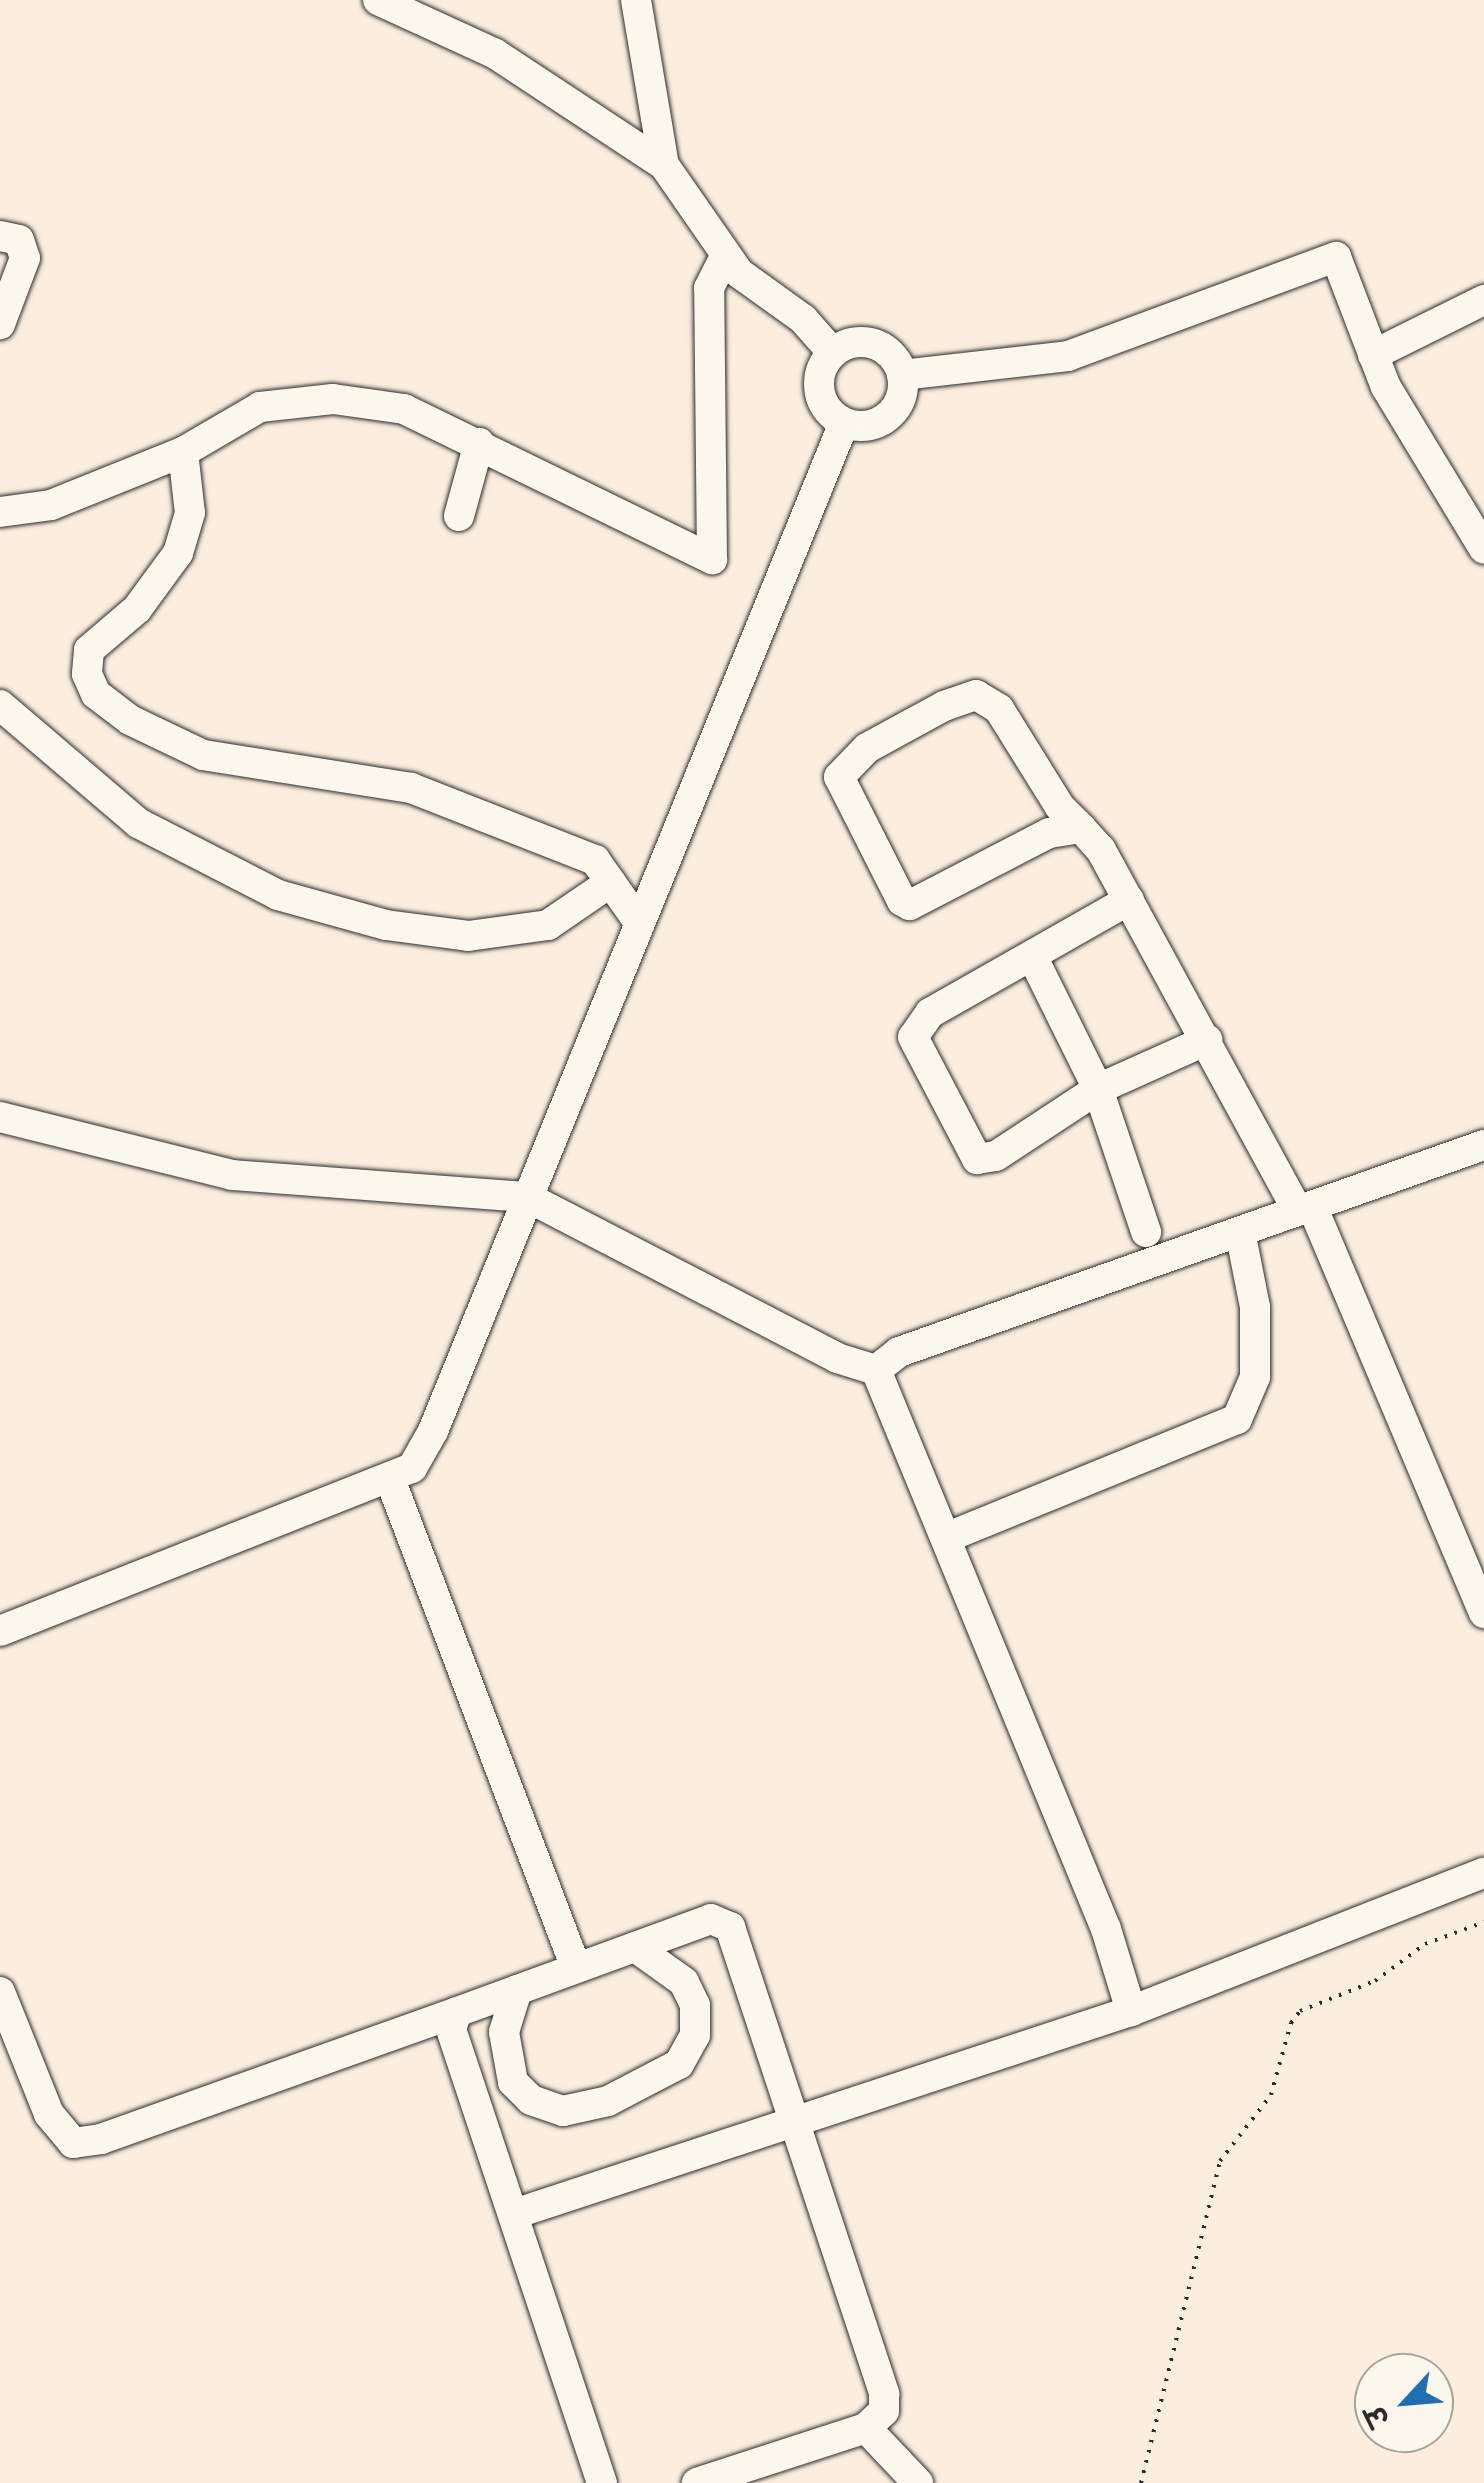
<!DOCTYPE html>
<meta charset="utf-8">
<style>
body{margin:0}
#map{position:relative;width:1484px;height:2483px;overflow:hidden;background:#fbeedf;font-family:"Balsamiq Sans","Playpen Sans Deva",sans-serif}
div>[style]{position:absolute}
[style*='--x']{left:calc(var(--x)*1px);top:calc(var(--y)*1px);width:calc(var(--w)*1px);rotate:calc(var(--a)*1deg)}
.path>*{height:4px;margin-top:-2px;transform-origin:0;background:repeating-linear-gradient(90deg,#2b2b2b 0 2.5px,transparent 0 10.5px)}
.roads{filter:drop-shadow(0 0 2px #2b2b2b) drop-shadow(0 0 2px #2b2b2b)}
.minor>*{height:30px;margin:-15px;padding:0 15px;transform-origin:15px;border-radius:15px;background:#fbf7ec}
.minor>.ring{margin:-15px;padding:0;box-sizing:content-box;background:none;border:30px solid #fbf7ec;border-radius:50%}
span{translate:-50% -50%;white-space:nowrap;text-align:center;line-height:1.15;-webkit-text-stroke:9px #fbf7ec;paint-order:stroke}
.north{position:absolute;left:1354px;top:2353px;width:100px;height:100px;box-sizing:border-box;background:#fbf7ec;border:2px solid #a8a59f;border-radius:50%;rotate:244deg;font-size:28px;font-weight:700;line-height:40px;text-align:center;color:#2b2b2b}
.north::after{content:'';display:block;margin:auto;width:35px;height:45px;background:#1f6fb2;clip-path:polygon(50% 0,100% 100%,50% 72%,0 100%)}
</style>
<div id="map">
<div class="path">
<div style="--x:1141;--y:2483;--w:332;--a:-76.2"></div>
<div style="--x:1220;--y:2161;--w:83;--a:-52.3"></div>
<div style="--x:1271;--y:2095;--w:75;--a:-74.5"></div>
<div style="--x:1291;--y:2023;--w:15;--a:-53"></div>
<div style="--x:1300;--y:2011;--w:81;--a:-21.8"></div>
<div style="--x:1375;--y:1981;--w:62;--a:-36.5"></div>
<div style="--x:1425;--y:1944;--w:63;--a:-20.4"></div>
</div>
<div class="roads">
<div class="minor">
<div style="--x:378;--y:0;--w:128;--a:24.6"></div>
<div style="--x:494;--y:53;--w:204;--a:33.4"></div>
<div style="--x:636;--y:0;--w:167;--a:80.4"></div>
<div style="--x:664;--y:165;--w:131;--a:55.2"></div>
<div style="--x:739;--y:273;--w:79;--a:35.7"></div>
<div style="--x:803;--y:319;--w:45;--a:48.6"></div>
<div style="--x:0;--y:236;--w:19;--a:12"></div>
<div style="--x:19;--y:240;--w:19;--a:72"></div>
<div style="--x:25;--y:258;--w:71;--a:110.7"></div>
<div class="ring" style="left:819px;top:342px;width:54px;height:54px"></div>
<div style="--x:1373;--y:355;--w:124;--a:-26.4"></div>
<div style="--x:902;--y:375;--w:167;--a:-6.5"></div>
<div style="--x:1068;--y:356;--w:286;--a:-20.3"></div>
<div style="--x:1336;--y:257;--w:139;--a:69"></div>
<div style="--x:1386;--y:387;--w:189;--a:58.8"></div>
<div style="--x:183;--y:452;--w:61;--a:83.5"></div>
<div style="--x:190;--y:513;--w:42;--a:106.7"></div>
<div style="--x:178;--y:553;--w:69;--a:126.2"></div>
<div style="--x:137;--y:609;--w:63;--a:139.5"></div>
<div style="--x:89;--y:650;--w:24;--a:95"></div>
<div style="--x:87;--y:674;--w:22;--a:66"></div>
<div style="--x:96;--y:694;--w:43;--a:37.4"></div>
<div style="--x:130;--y:720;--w:81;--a:25.6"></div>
<div style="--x:203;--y:755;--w:211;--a:9"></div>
<div style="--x:411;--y:788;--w:198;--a:21.4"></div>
<div style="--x:595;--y:860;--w:75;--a:54.8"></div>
<div style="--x:0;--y:512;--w:51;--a:-7.8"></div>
<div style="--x:51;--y:505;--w:142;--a:-21.9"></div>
<div style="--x:183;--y:452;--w:89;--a:-30.3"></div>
<div style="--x:260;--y:407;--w:73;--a:-6.3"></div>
<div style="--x:333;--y:399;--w:72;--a:8"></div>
<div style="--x:404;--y:409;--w:343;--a:26"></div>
<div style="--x:712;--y:559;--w:271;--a:-90.6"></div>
<div style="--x:709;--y:288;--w:36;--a:-63"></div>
<div style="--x:459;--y:516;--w:76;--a:-74.7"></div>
<div style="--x:0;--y:705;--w:182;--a:40.5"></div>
<div style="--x:138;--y:823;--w:157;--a:27.2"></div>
<div style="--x:278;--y:895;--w:112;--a:15.5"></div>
<div style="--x:386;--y:925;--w:83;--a:7.6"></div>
<div style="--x:468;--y:936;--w:81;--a:-7.8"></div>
<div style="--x:548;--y:925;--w:76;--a:-34.3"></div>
<div style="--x:1081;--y:828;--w:32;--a:171"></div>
<div style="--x:1049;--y:833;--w:157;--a:152.6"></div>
<div style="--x:910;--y:905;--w:9;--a:-153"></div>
<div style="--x:902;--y:901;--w:139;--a:-116.9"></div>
<div style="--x:839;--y:777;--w:40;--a:-46"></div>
<div style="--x:867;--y:748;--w:88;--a:-28.6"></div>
<div style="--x:944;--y:706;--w:34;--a:-19"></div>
<div style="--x:976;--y:695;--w:27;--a:31"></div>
<div style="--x:999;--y:709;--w:115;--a:58.1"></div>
<div style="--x:1060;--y:807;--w:30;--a:45"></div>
<div style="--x:1081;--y:828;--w:30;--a:48"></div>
<div style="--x:1101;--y:850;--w:411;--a:61.4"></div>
<div style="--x:1129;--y:900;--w:229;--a:150.4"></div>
<div style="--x:930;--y:1013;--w:29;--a:125"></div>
<div style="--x:913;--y:1037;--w:138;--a:62.3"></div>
<div style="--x:977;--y:1159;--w:19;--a:-9"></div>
<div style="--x:996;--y:1156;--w:122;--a:-33.3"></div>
<div style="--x:1098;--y:1089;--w:120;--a:-24.2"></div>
<div style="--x:1032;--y:956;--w:148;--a:63.6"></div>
<div style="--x:1098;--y:1089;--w:151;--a:71.4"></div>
<div style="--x:0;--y:1117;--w:239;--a:14"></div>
<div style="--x:232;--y:1175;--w:296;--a:4.3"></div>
<div style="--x:527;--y:1197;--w:349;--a:27.4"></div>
<div style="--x:837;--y:1358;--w:41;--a:17.1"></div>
<div style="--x:876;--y:1370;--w:604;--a:67.64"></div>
<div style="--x:1106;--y:1929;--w:86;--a:73"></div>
<div style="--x:1312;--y:1206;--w:442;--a:67.1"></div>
<div style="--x:876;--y:1370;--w:29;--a:-38"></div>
<div style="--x:899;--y:1352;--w:621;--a:-19.49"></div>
<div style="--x:390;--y:1479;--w:523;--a:69.17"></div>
<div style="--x:948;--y:1537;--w:312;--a:-22.2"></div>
<div style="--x:1237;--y:1419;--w:46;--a:-66.8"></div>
<div style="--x:1255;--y:1377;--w:70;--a:-90"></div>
<div style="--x:1255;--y:1307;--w:77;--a:-101.2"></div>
<div style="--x:0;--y:1631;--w:443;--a:-21.6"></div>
<div style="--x:412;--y:1468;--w:43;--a:-60.4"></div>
<div style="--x:433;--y:1431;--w:1089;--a:-67.82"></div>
<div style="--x:517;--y:1990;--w:44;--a:107.2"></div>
<div style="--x:504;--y:2032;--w:51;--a:79.8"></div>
<div style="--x:513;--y:2082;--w:25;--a:45"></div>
<div style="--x:531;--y:2100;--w:34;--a:19"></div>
<div style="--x:563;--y:2111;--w:46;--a:-12.5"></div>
<div style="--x:608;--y:2101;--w:80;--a:-27.5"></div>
<div style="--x:679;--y:2064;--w:33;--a:-61"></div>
<div style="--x:695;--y:2035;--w:30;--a:-90"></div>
<div style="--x:695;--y:2005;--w:25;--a:-116"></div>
<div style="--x:684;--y:1982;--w:60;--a:-144.5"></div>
<div style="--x:0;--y:1992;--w:131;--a:68.1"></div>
<div style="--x:49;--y:2114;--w:38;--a:50"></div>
<div style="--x:73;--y:2143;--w:28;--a:-8"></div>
<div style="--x:101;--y:2139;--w:378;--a:-19.6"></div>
<div style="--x:514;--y:2214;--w:650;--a:-18.21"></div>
<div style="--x:1131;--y:2011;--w:379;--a:-21.4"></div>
<div style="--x:866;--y:2428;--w:76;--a:46.6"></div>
<div style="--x:602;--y:2483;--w:478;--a:-108.4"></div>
<div style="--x:451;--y:2029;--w:18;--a:-71"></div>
<div style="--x:457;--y:2012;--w:270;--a:-20.1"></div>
<div style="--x:711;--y:1919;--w:21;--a:23"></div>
<div style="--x:730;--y:1927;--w:492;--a:71.7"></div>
<div style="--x:884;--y:2394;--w:17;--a:90"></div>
<div style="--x:884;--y:2411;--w:25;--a:137"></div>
<div style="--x:866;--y:2428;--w:178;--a:162"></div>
</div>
</div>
<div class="north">उ</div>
</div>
